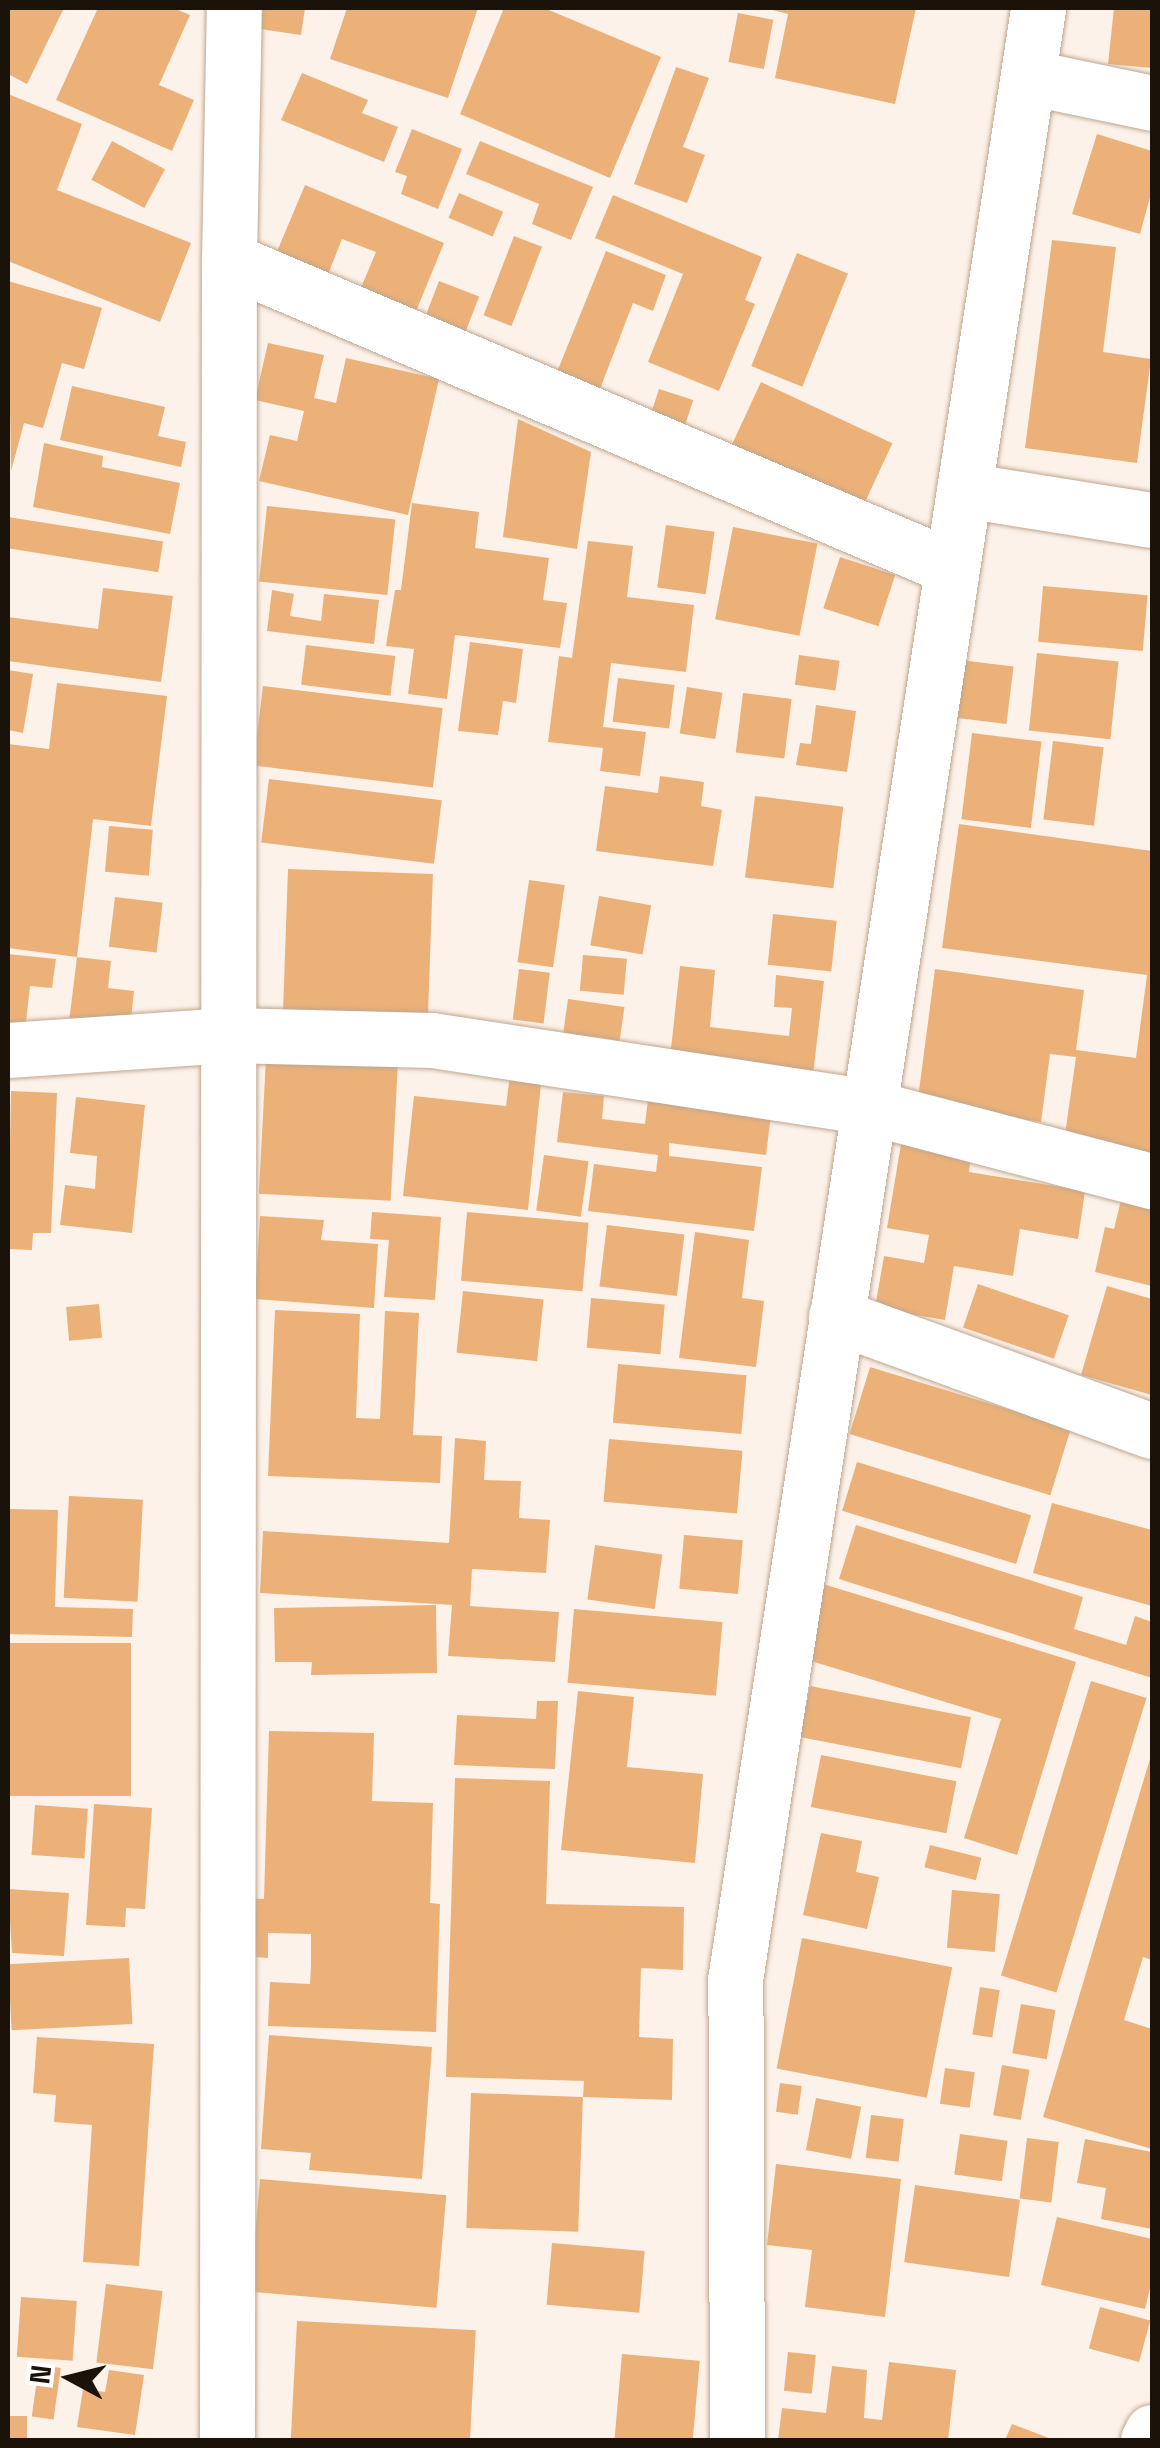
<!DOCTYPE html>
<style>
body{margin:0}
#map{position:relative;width:1160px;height:2448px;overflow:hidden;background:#fdf2e9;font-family:"Space Grotesk",sans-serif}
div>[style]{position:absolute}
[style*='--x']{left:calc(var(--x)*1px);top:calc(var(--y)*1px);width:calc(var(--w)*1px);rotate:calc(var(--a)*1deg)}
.building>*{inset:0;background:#ebb179;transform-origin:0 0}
.roads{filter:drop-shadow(0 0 2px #bfa68f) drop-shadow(0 0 2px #bfa68f)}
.minor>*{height:55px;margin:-27.5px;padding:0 27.5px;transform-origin:27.5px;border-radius:27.5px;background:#fff}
span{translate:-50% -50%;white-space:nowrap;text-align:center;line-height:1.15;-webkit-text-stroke:9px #fff;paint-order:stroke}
.frame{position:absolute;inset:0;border:10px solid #1b1209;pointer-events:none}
.north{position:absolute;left:20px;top:2328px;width:100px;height:100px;-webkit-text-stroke:8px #fff;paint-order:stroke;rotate:277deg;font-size:28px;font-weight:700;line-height:40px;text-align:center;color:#1b1209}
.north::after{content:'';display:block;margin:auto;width:35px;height:45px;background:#1b1209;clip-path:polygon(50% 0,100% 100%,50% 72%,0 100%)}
</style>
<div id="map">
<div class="building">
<div style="clip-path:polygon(8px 8px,64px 8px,27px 84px,8px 74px)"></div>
<div style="clip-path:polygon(98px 8px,173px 8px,190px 15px,159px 85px,194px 100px,172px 151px,56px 100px)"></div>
<div style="clip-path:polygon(263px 8px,305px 8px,301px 35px,260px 29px)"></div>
<div style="clip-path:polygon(347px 8px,478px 8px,448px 98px,330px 59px)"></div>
<div style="clip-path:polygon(504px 8px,544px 8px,661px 57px,610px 178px,460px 114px)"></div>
<div style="clip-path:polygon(765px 8px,916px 8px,895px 104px,775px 78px,788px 14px)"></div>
<div style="clip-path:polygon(1114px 8px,1152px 8px,1152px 68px,1108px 64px)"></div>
<div style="left:738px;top:13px;width:36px;height:50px;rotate:11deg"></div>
<div style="clip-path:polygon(676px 67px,709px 78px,683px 147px,705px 155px,687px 203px,634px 184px)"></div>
<div style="clip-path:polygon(302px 73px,368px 100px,362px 113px,398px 127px,384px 162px,281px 120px)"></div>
<div style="clip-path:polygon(8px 94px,82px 124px,57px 190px,191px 243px,160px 322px,8px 261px)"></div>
<div style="clip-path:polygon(412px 129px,462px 149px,438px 209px,401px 194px,407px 176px,395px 172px)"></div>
<div style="clip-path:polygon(1097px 134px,1152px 151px,1152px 190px,1140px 234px,1072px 214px)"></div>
<div style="left:112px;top:141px;width:60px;height:44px;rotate:28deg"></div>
<div style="clip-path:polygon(480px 141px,593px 187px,571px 240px,532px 224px,539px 204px,466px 174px)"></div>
<div style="clip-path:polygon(305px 185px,444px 243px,412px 321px,357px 297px,376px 252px,342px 239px,325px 282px,273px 261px)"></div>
<div style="left:459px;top:193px;width:48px;height:27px;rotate:23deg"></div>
<div style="clip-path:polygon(613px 195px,762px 257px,745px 300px,755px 304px,719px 391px,648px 362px,683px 274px,595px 238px)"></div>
<div style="left:514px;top:236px;width:30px;height:85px;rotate:21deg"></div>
<div style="clip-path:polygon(1052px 240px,1116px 247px,1103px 352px,1151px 359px,1137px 463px,1025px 448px)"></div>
<div style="clip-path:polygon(606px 251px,666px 275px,653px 311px,633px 303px,600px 389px,557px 372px)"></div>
<div style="left:797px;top:253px;width:55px;height:122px;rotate:22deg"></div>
<div style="clip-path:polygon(8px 281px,102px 308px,84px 369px,62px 363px,43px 428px,24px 423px,11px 471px)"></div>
<div style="left:439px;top:281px;width:43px;height:42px;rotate:21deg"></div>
<div style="clip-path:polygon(268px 343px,324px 355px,314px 398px,336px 403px,346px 358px,439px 379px,408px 515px,259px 481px,270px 435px,297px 441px,304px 411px,255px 400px)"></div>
<div style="left:761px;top:382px;width:145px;height:76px;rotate:25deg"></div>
<div style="clip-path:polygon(72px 386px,165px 407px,158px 436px,186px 442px,181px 467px,60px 440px)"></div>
<div style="left:659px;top:389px;width:36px;height:31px;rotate:18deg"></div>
<div style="clip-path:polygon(518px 419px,591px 452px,577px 549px,503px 537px)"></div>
<div style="clip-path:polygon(44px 443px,103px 456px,102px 467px,180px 483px,170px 534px,33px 507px)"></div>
<div style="clip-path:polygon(412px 503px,479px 512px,475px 548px,549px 558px,543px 600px,567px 603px,560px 648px,455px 635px,447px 699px,408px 694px,414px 649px,386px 646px,395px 590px,401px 590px)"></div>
<div style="left:267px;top:506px;width:129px;height:76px;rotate:6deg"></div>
<div style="left:8px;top:517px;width:157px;height:31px;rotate:9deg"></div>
<div style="left:666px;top:525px;width:49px;height:63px;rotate:8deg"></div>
<div style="left:733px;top:527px;width:86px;height:94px;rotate:11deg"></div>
<div style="clip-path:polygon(588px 541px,633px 546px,627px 597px,694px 605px,686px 672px,611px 663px,603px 727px,646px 732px,640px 776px,600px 771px,603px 748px,548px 742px,559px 656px,572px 658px)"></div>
<div style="left:840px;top:557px;width:58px;height:54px;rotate:18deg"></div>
<div style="left:1043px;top:586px;width:105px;height:56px;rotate:5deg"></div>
<div style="clip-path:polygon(103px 588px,173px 596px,161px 682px,8px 661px,8px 617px,98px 629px)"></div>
<div style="clip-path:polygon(272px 590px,294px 594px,290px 616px,321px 621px,324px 594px,379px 600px,374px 644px,267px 631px)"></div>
<div style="clip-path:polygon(470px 642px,523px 649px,516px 703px,503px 701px,498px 735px,458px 731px)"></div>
<div style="left:306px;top:645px;width:90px;height:40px;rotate:7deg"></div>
<div style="left:1037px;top:653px;width:82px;height:78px;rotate:6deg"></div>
<div style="left:799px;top:655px;width:41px;height:30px;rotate:8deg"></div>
<div style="left:952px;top:659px;width:62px;height:58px;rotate:7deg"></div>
<div style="clip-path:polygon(8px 670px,33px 674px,23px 733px,8px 730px)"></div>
<div style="left:618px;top:678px;width:57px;height:44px;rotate:7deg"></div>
<div style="clip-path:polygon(57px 683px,167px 696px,151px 826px,93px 819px,77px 957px,8px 948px,8px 744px,49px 749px)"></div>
<div style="left:263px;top:686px;width:181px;height:80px;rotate:7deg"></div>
<div style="left:687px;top:687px;width:36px;height:47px;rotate:9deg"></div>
<div style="left:743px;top:693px;width:49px;height:60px;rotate:7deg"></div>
<div style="clip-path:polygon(816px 705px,856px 711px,847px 772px,796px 765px,800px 743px,811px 744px)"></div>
<div style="left:972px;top:733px;width:70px;height:87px;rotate:7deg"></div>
<div style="left:1053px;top:741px;width:51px;height:79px;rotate:7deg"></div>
<div style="clip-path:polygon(660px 776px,704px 782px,701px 806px,722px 810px,713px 866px,596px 851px,605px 786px,658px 793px)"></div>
<div style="left:269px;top:779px;width:174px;height:64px;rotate:7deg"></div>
<div style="left:755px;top:796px;width:89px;height:82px;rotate:7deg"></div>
<div style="clip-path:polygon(959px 824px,1152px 851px,1152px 1154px,1064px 1142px,1076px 1057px,1050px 1054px,1041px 1122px,917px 1106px,935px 969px,1084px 990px,1076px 1050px,1136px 1058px,1147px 975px,942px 948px)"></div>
<div style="left:109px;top:826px;width:44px;height:46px;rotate:5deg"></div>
<div style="left:288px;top:869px;width:145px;height:141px;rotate:2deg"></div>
<div style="left:529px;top:880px;width:36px;height:83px;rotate:8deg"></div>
<div style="left:599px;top:896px;width:53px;height:50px;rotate:10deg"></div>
<div style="left:115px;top:897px;width:48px;height:50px;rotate:7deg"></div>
<div style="left:773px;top:914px;width:64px;height:51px;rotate:6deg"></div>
<div style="clip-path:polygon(8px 954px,56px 959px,52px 988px,30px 986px,25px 1031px,8px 1029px)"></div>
<div style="left:583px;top:955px;width:44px;height:36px;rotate:5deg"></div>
<div style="clip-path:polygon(77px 957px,111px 961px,108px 988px,134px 991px,130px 1028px,69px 1022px)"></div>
<div style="clip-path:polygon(680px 966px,715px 970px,710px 1027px,789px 1036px,792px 1008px,774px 1007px,776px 975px,824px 981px,813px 1075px,670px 1058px)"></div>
<div style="left:519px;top:969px;width:31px;height:51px;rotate:7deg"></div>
<div style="left:568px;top:999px;width:57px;height:34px;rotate:8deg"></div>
<div style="left:266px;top:1058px;width:132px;height:136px;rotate:3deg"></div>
<div style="clip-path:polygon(512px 1060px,543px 1064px,528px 1210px,403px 1196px,414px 1096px,506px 1106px)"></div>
<div style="clip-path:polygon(650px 1083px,773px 1099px,766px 1155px,669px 1143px,669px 1156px,762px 1167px,754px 1231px,588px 1211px,594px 1164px,656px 1172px,658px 1155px,557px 1142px,563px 1092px,604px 1096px,602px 1119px,645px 1124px)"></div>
<div style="clip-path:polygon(11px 1091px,57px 1093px,51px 1233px,33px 1233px,32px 1250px,8px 1249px)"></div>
<div style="clip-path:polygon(76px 1097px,145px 1105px,132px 1233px,60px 1225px,65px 1185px,95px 1189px,97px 1156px,70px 1153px)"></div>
<div style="clip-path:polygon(902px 1138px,972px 1150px,969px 1172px,1085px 1191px,1078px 1239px,1020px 1229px,1013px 1276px,954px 1266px,945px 1320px,875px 1308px,884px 1256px,924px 1263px,929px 1235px,887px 1228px)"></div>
<div style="left:544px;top:1155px;width:45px;height:56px;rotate:8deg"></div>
<div style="clip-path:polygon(1122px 1196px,1152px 1203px,1152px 1286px,1095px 1272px,1105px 1227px,1114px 1229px)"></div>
<div style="clip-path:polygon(372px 1212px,441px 1217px,435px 1300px,384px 1297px,389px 1240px,370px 1239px)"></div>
<div style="left:467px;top:1212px;width:122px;height:69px;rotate:5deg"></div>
<div style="clip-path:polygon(260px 1216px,324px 1220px,321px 1240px,378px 1244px,374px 1308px,255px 1299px)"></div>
<div style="left:607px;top:1225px;width:78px;height:62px;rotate:7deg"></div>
<div style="clip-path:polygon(695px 1232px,749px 1240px,742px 1298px,764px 1301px,756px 1367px,679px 1358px)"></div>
<div style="left:978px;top:1284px;width:96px;height:46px;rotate:19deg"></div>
<div style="clip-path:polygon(1107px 1286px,1152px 1299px,1152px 1395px,1081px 1375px)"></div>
<div style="left:463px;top:1291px;width:81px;height:62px;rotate:6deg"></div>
<div style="left:591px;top:1298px;width:74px;height:50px;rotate:5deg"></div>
<div style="left:99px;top:1304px;width:34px;height:33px;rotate:85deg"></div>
<div style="clip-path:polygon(275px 1310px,360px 1314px,356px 1418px,380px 1419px,385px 1311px,419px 1313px,413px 1435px,442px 1436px,440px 1483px,268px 1476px)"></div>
<div style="left:618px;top:1364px;width:129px;height:59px;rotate:5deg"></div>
<div style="left:870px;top:1367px;width:210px;height:70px;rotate:17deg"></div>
<div style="clip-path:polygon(455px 1438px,486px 1441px,484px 1480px,521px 1481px,519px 1518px,550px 1520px,546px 1573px,472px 1569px,470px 1606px,559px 1612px,555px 1662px,448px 1656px,452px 1605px,260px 1593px,263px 1531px,449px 1543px)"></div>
<div style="left:609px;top:1439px;width:134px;height:63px;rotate:5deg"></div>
<div style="left:857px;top:1462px;width:182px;height:51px;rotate:17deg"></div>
<div style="left:69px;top:1496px;width:74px;height:102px;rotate:3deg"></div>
<div style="clip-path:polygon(1052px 1503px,1152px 1530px,1152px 1606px,1033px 1573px)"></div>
<div style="clip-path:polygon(8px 1509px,58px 1510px,55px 1607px,133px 1609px,132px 1637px,8px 1634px)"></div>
<div style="clip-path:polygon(856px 1525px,1083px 1597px,1074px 1629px,1126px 1645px,1135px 1616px,1152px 1622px,1152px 1678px,839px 1579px)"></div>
<div style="left:684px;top:1535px;width:59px;height:54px;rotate:5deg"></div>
<div style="left:595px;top:1545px;width:68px;height:55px;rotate:8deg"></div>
<div style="clip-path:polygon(820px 1583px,1076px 1662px,1017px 1855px,964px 1838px,1001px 1719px,798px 1657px)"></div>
<div style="clip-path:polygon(436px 1605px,437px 1673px,311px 1675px,312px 1662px,275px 1662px,274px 1608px)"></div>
<div style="left:574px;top:1609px;width:149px;height:74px;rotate:5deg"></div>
<div style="left:8px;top:1643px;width:123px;height:153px"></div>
<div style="left:1091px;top:1681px;width:58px;height:308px;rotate:17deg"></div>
<div style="left:810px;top:1686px;width:164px;height:52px;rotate:11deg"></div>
<div style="clip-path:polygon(578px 1691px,634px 1697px,627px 1767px,703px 1774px,695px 1863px,561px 1850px)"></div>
<div style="clip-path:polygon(537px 1701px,558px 1701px,555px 1769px,454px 1765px,457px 1715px,536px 1719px)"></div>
<div style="clip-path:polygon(269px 1731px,374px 1733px,372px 1801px,433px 1803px,430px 1903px,440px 1904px,436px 2032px,268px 2026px,270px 1982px,310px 1984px,311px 1966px,311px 1934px,268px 1933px,268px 1958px,241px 1956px,243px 1898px,264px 1899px)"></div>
<div style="clip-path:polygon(1152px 1752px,1152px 1960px,1143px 1957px,1124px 2020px,1152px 2029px,1152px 2149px,1043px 2117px)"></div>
<div style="left:821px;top:1755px;width:138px;height:53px;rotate:11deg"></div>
<div style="clip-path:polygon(455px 1778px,550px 1781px,546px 1904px,684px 1907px,683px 1970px,641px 1968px,639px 2037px,673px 2039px,672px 2100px,583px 2097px,584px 2081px,446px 2077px)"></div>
<div style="clip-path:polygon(94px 1804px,152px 1808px,145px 1909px,126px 1908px,125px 1927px,86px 1925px)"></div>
<div style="left:35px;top:1805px;width:53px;height:50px;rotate:4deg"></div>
<div style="clip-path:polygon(821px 1833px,862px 1841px,856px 1872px,879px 1877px,867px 1929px,803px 1915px)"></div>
<div style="left:930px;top:1845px;width:53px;height:23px;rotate:14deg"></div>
<div style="clip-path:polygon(8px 1889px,69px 1893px,64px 1956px,12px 1953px)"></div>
<div style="left:952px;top:1890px;width:48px;height:58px;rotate:5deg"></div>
<div style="left:802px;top:1938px;width:153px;height:133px;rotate:11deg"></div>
<div style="left:129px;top:1958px;width:66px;height:121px;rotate:87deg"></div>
<div style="left:980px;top:1987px;width:20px;height:48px;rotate:9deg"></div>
<div style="left:1021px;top:2004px;width:35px;height:50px;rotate:10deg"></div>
<div style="clip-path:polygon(269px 2035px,432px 2047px,422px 2179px,309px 2170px,311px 2153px,261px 2149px)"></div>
<div style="clip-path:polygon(37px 2037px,154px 2044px,139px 2266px,83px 2262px,92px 2125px,54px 2122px,56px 2095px,33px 2093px)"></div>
<div style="left:1002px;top:2065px;width:28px;height:51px;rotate:10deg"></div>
<div style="left:945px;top:2068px;width:30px;height:36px;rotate:8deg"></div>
<div style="left:780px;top:2083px;width:22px;height:29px;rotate:8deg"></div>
<div style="left:471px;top:2093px;width:112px;height:135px;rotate:2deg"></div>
<div style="left:816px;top:2098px;width:46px;height:53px;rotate:11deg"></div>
<div style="left:871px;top:2115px;width:33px;height:43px;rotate:7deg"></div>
<div style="left:960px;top:2134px;width:48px;height:41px;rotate:8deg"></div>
<div style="left:1027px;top:2138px;width:32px;height:61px;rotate:7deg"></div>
<div style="clip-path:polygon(1085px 2139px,1152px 2152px,1152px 2229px,1101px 2219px,1106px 2188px,1077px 2183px)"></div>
<div style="clip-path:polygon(776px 2164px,901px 2179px,885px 2317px,805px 2307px,812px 2250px,767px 2245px)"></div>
<div style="left:260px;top:2179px;width:187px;height:113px;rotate:5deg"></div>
<div style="left:915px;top:2185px;width:106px;height:78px;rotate:8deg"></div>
<div style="clip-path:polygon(1057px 2217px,1152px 2239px,1152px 2280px,1145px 2309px,1041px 2285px)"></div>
<div style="left:552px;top:2243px;width:93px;height:62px;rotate:5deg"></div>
<div style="left:106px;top:2284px;width:57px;height:79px;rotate:7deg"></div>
<div style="left:21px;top:2297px;width:56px;height:60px;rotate:4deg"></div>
<div style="left:1100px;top:2307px;width:52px;height:43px;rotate:15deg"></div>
<div style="left:297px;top:2321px;width:179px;height:119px;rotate:3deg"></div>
<div style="left:788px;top:2352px;width:28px;height:39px;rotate:6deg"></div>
<div style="left:622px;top:2354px;width:78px;height:86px;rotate:5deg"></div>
<div style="clip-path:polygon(889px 2362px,956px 2370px,948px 2440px,778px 2440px,782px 2408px,826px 2413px,832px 2366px,867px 2370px,864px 2418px,882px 2420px)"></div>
<div style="left:39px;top:2365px;width:22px;height:52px;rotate:8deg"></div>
<div style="clip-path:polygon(109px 2370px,144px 2375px,135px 2435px,77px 2427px,83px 2389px,105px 2392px)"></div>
<div style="left:10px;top:2416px;width:17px;height:24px"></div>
<div style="clip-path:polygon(1012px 2424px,1054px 2440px,1005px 2440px)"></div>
</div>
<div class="roads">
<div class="minor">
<div style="--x:1028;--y:77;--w:127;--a:11.8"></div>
<div style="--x:229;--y:260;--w:785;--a:23.04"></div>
<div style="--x:964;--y:490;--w:190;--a:9.1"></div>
<div style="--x:8;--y:1050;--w:221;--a:-3.9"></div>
<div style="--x:228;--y:1035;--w:204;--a:1.4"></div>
<div style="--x:432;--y:1040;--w:442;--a:8.7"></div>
<div style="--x:869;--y:1107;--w:293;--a:14.7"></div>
<div style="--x:836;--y:1316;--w:336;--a:20"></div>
<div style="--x:227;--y:2440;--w:2180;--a:-89.95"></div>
<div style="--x:229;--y:260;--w:252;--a:-88.9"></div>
<div style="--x:737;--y:2440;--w:460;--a:-90.2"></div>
<div style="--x:735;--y:1980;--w:1995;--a:-81.26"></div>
<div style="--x:1148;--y:2440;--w:9;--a:-63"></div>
</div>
</div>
<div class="frame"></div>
<div class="north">N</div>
</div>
